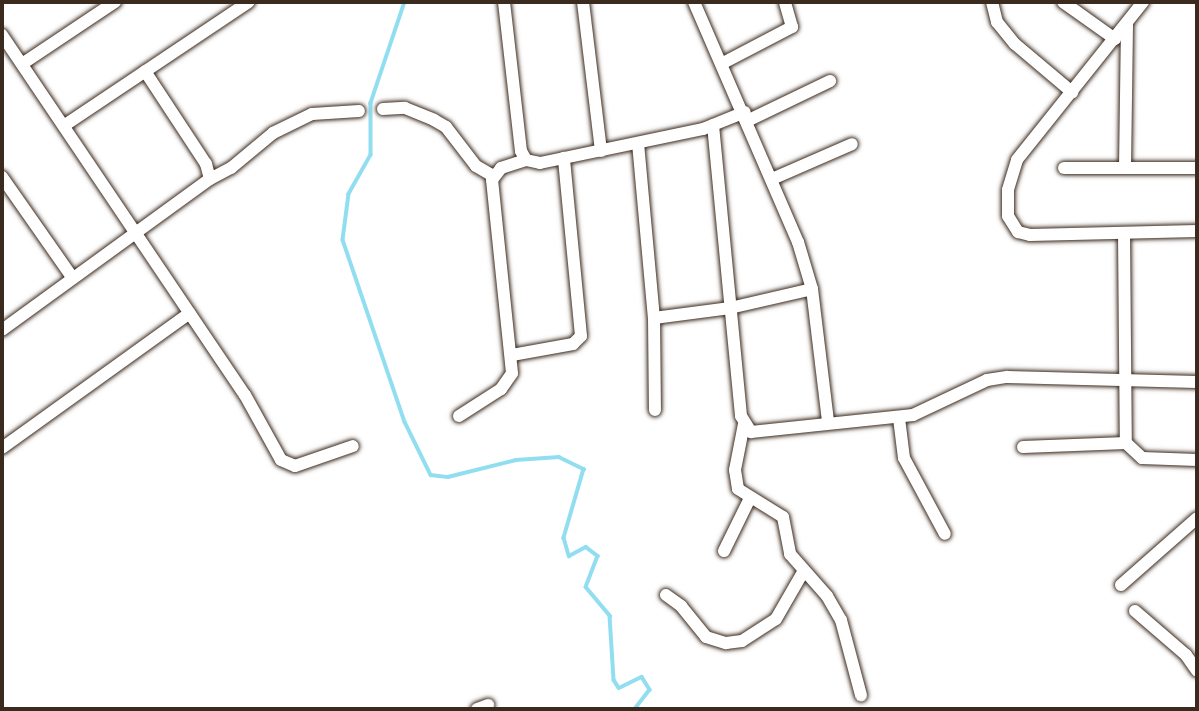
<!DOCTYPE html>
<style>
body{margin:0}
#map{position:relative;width:1199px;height:711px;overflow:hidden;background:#fff;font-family:Caveat,sans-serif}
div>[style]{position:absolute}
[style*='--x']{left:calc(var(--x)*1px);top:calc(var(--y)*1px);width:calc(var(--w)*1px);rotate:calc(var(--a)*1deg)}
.stream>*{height:3.5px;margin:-1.75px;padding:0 1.75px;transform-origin:1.75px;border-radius:1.75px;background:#91def1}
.roads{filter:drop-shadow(0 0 2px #3b2a1e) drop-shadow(0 0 2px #3b2a1e)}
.minor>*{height:12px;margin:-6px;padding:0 6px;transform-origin:6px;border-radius:6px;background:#fff}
span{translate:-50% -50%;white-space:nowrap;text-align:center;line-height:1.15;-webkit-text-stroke:5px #fff;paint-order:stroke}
.frame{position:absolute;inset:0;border:4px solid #3b2a1e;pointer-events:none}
</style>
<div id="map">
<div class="stream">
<div style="--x:405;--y:2;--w:107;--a:108.6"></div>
<div style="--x:371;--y:103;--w:52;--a:90"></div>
<div style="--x:371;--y:155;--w:45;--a:119.4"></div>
<div style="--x:349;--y:194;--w:46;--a:97.4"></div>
<div style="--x:343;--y:240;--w:192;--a:71.2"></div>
<div style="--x:405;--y:422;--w:59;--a:63.9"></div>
<div style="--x:431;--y:475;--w:17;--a:7"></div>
<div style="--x:448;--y:477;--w:70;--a:-14"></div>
<div style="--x:516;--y:460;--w:43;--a:-4"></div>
<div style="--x:559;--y:457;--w:28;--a:26"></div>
<div style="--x:584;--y:469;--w:72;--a:106.2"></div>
<div style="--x:564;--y:538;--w:19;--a:74"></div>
<div style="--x:569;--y:556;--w:19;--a:-28"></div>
<div style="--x:586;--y:547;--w:15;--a:37"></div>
<div style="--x:598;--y:556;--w:33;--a:111"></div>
<div style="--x:586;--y:587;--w:38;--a:50"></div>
<div style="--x:610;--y:616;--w:64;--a:86.4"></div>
<div style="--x:614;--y:680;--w:9;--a:58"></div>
<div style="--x:619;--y:688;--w:25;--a:-26"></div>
<div style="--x:642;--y:677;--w:15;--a:58"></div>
<div style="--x:650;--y:690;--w:24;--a:128"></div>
</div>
<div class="roads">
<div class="minor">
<div style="--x:504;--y:2;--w:150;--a:83.5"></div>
<div style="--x:521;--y:151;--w:10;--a:61"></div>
<div style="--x:526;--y:160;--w:14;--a:12"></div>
<div style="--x:540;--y:163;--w:167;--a:-11.8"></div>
<div style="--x:703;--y:129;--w:45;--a:-22"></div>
<div style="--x:583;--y:2;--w:150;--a:83.1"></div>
<div style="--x:694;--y:2;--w:262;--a:66.6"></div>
<div style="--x:798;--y:242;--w:49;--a:73.4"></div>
<div style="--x:812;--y:289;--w:133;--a:83.1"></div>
<div style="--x:992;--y:2;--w:21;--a:76"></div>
<div style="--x:997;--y:22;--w:28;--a:51"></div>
<div style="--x:1015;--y:44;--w:75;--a:40.1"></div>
<div style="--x:1063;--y:2;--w:64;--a:35.4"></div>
<div style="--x:1143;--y:2;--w:202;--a:128.6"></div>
<div style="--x:1017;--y:160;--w:31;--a:107"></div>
<div style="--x:1008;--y:190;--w:26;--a:90"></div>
<div style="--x:1008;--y:216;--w:19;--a:58"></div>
<div style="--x:1018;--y:232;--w:12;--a:14"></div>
<div style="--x:1030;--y:235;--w:167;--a:-1.4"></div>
<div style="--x:2;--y:35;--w:434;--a:56"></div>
<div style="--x:245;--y:395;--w:74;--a:61"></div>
<div style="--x:281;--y:460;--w:15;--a:23"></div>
<div style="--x:295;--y:466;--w:61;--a:-19"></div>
<div style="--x:723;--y:63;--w:78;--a:-27.6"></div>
<div style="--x:792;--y:27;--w:26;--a:-106"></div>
<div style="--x:22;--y:64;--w:112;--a:-33.7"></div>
<div style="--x:383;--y:109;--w:22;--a:-3"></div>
<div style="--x:405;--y:108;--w:31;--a:22"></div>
<div style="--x:434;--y:120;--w:14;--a:30"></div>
<div style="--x:446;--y:127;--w:49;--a:52.4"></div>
<div style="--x:476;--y:166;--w:20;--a:30"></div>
<div style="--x:749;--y:120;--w:90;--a:-25.7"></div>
<div style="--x:65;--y:125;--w:221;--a:-33.8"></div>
<div style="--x:713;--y:125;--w:292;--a:84.5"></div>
<div style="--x:741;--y:416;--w:19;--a:58"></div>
<div style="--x:751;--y:432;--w:163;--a:-6"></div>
<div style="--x:913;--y:415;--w:82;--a:-25.3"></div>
<div style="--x:987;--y:380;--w:20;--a:-9"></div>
<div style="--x:1007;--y:377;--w:190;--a:1.5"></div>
<div style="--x:638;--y:143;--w:176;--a:84.8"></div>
<div style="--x:654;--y:318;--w:92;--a:89.4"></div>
<div style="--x:1064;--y:168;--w:133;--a:0"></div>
<div style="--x:1125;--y:168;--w:145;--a:-89.2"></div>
<div style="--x:2;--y:177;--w:122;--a:55"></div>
<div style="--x:210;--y:179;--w:24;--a:-28"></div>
<div style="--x:231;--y:168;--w:55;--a:-39.8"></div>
<div style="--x:273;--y:133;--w:43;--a:-26"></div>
<div style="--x:312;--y:114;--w:47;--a:-3.7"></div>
<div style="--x:772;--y:179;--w:87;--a:-23.6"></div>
<div style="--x:1124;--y:233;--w:210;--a:89.5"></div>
<div style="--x:1126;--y:443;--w:22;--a:43"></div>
<div style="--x:1142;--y:458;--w:55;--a:2.1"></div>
<div style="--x:654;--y:318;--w:77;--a:-7.5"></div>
<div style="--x:730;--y:308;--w:84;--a:-13"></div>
<div style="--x:2;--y:330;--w:257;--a:-36"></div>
<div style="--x:210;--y:179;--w:16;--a:-105"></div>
<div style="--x:206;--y:164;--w:111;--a:-123.3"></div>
<div style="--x:512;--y:355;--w:62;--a:-10.2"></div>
<div style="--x:573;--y:344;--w:11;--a:-45"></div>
<div style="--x:581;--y:336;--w:179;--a:-95.5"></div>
<div style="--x:459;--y:416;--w:50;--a:-32.7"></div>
<div style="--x:501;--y:389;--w:19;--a:-55"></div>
<div style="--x:512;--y:373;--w:194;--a:-95.9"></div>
<div style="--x:492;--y:180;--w:15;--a:-53"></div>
<div style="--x:501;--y:168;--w:26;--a:-18"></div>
<div style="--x:899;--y:418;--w:40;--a:82.9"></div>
<div style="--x:904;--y:458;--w:86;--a:61.7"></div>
<div style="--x:744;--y:424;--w:47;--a:101.1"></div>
<div style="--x:735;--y:470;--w:19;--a:81"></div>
<div style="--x:738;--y:489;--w:53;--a:31.9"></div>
<div style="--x:783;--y:517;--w:38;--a:79"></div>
<div style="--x:790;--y:554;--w:56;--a:48.6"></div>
<div style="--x:827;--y:596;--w:28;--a:60"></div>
<div style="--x:841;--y:620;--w:78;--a:75.1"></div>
<div style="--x:1023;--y:447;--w:103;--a:-2.2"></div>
<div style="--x:2;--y:448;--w:231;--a:-35.7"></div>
<div style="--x:724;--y:551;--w:59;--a:-63.9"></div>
<div style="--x:1121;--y:585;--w:101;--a:-41.4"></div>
<div style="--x:666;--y:595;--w:19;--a:36"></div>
<div style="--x:681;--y:606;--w:40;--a:51"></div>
<div style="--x:706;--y:637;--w:21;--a:17"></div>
<div style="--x:726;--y:643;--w:16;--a:-7"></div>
<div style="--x:742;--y:641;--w:40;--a:-32.9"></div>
<div style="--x:776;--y:619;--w:54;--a:-60.1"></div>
<div style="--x:1135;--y:611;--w:67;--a:40.8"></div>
<div style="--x:1186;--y:655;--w:19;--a:55"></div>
<div style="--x:477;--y:709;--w:12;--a:-20"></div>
</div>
</div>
<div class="frame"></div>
</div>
